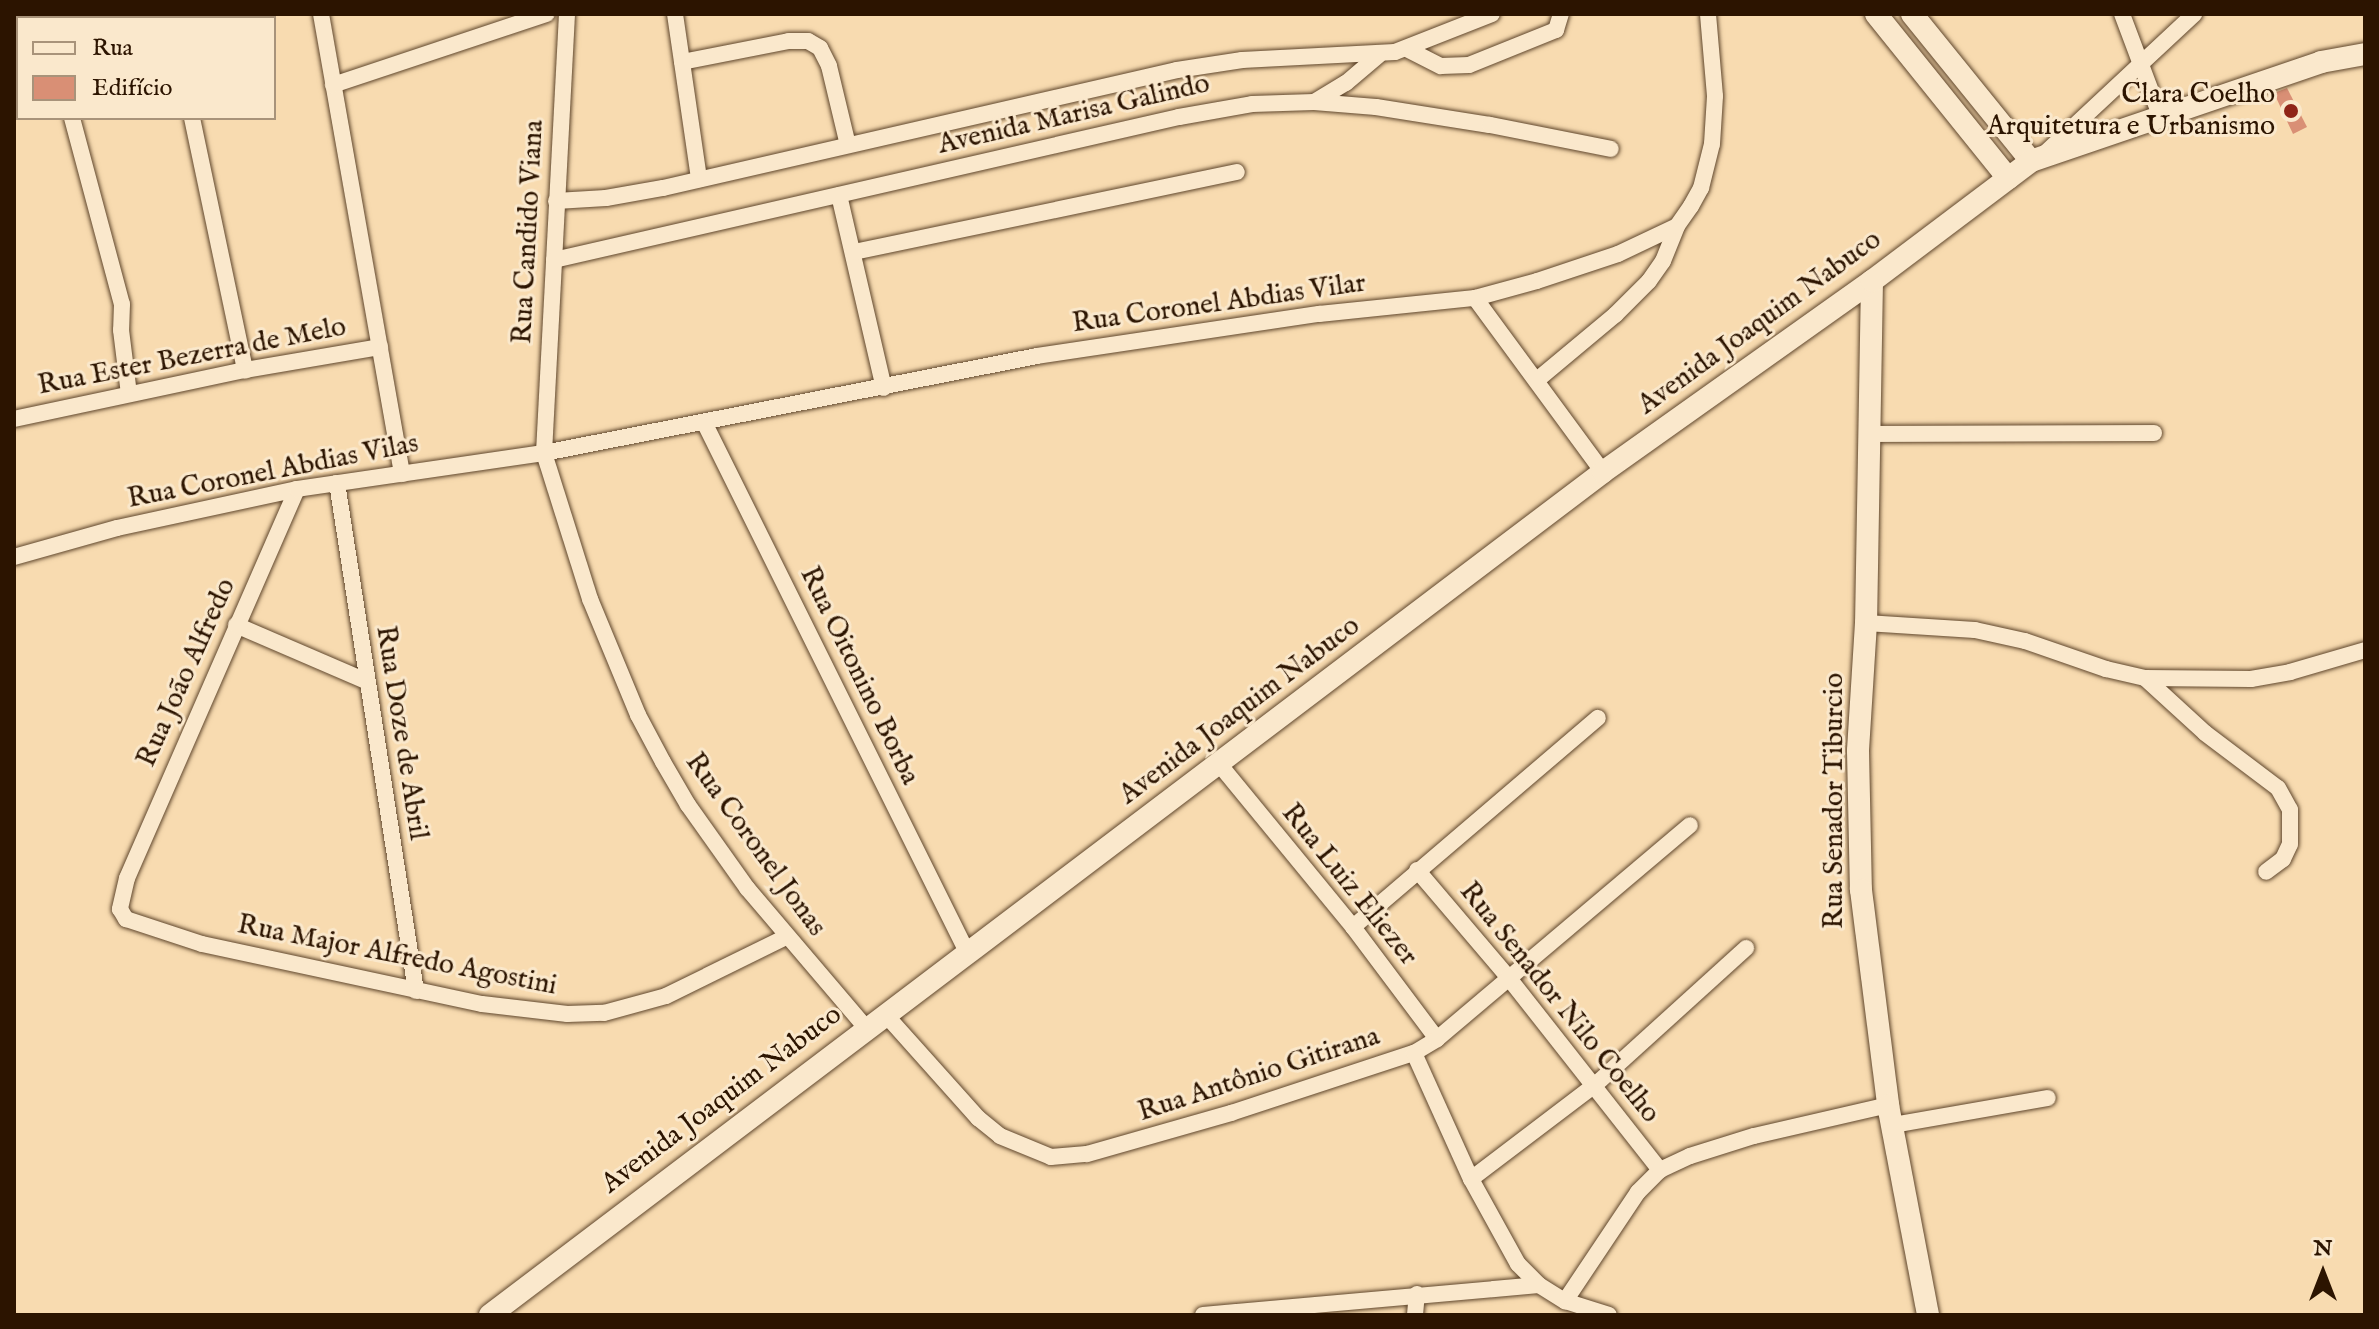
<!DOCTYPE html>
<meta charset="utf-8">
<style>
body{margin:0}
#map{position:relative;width:2379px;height:1329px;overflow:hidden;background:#f8dbb0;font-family:"IM FELL English",serif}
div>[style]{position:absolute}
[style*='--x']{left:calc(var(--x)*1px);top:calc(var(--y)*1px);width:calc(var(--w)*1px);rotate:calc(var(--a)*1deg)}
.building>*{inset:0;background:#d98f75}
.roads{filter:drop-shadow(0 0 2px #5f462c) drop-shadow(0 0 2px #5f462c)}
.minor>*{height:16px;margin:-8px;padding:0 8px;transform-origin:8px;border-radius:8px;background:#fae8cc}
.tertiary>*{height:22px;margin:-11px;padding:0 11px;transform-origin:11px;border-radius:11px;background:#fae8cc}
.dots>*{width:22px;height:22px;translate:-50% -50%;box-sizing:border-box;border:4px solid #fae8cc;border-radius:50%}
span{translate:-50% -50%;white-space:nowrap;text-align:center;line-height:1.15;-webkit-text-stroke:6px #fae8cc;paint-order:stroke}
.poi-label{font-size:28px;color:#2c1400}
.right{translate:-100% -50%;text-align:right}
.street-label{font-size:28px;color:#2c1400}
.frame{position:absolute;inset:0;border:16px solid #2c1400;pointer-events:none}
.legend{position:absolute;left:16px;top:16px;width:260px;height:104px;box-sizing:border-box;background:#fae8cc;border:2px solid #a8937a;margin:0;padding:10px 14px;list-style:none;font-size:24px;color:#2c1400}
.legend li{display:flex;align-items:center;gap:16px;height:40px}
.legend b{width:40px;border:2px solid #a8937a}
.north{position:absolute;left:2283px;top:1233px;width:80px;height:80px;-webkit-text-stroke:6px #fae8cc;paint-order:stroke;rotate:0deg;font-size:22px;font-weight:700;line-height:32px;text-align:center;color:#2c1400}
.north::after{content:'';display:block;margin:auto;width:28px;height:36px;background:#2c1400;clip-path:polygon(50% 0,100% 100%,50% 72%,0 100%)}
</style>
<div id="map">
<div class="building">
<div style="clip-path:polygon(2287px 88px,2307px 127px,2293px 134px,2274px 93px)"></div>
</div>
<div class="roads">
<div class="minor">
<div style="--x:50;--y:14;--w:4;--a:76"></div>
<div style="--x:321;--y:14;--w:467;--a:80"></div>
<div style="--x:567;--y:14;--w:440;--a:93"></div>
<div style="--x:544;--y:453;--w:153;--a:72.5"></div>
<div style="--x:590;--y:599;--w:126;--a:67.5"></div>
<div style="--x:638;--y:715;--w:53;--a:62"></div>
<div style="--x:663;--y:762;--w:50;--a:59.8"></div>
<div style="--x:688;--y:805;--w:102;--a:54.6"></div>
<div style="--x:747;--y:888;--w:184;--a:49.6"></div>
<div style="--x:675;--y:14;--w:167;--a:81.7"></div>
<div style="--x:2122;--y:14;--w:108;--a:69.4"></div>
<div style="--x:170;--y:17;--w:1;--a:45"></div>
<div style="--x:1407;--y:49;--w:38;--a:27"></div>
<div style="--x:1441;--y:66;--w:28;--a:-2"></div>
<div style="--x:1469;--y:65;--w:94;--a:-21.9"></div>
<div style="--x:1556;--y:30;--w:17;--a:-73"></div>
<div style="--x:682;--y:62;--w:109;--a:-11.1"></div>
<div style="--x:789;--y:41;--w:19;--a:0"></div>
<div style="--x:808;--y:41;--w:14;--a:30"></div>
<div style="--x:820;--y:48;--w:20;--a:63"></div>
<div style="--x:829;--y:66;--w:81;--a:76.5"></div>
<div style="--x:333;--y:85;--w:225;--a:-18.4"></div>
<div style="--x:1314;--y:102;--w:37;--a:-31"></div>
<div style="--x:1346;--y:83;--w:43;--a:-40.3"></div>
<div style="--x:72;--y:118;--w:193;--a:75"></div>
<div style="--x:122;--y:304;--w:26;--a:92"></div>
<div style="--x:121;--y:330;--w:64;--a:82.9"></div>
<div style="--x:192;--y:118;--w:258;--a:78.1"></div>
<div style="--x:2043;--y:155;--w:207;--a:-43"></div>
<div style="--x:839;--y:195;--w:198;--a:76.9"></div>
<div style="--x:556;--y:201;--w:50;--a:-3.4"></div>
<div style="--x:606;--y:198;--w:58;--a:-10"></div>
<div style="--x:663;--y:188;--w:527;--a:-12.93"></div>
<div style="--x:1177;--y:70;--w:66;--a:-8.7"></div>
<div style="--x:1242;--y:60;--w:153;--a:-3"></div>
<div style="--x:1395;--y:52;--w:104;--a:-21.4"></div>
<div style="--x:854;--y:252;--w:391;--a:-11.8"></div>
<div style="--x:554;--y:260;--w:641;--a:-12.89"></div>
<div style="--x:1179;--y:117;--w:74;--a:-10.1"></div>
<div style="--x:1252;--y:104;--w:62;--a:-1.8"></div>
<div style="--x:1314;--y:102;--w:62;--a:4.6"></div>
<div style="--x:1376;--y:107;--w:115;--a:9"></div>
<div style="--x:1490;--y:125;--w:123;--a:11.2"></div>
<div style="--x:1475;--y:298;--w:216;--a:53.7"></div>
<div style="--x:1537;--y:380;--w:102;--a:-39.8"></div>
<div style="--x:1615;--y:315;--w:48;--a:-45"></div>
<div style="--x:1649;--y:281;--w:24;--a:-55"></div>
<div style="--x:1663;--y:261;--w:38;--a:-68"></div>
<div style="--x:14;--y:419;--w:236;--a:-12"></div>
<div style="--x:245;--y:370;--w:137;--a:-9.7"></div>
<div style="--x:704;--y:422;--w:592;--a:63.61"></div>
<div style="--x:1871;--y:434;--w:283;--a:-0.2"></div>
<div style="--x:337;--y:483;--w:514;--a:81.16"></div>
<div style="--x:297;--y:489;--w:425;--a:113.6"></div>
<div style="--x:127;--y:878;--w:32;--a:103"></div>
<div style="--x:120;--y:909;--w:12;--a:59"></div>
<div style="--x:126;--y:919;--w:80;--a:18.2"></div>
<div style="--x:202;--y:944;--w:286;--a:12.1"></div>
<div style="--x:482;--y:1004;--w:86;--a:6.7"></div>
<div style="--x:567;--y:1014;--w:37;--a:-2"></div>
<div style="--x:604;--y:1013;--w:64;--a:-15.3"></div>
<div style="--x:666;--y:996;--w:134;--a:-26.2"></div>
<div style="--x:14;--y:557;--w:107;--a:-15.7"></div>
<div style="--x:117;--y:528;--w:184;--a:-12.2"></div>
<div style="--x:297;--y:489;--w:250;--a:-8.3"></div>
<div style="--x:544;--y:453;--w:502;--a:-11.13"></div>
<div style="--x:1037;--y:356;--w:285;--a:-8.5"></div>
<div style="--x:1319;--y:314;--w:157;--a:-5.9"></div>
<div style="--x:1475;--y:298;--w:64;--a:-15.3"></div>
<div style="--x:1537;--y:281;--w:85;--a:-18.4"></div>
<div style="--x:1618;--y:254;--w:65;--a:-25.4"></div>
<div style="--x:1677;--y:226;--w:24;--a:-55"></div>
<div style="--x:1691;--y:206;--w:21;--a:-61"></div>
<div style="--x:1701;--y:188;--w:45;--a:-76"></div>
<div style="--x:1712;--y:144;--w:48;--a:-86.4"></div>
<div style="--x:1715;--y:96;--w:82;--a:-94.9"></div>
<div style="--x:1866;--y:623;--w:109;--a:3.7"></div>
<div style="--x:1975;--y:630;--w:51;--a:12.4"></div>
<div style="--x:2025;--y:641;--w:86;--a:19.1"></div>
<div style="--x:2106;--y:669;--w:40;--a:13"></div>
<div style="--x:2145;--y:678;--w:106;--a:0.5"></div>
<div style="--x:2251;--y:679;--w:40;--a:-10"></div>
<div style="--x:2290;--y:672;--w:78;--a:-16.3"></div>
<div style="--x:236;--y:625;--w:142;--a:23.3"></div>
<div style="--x:2145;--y:678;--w:81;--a:42.5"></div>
<div style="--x:2205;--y:733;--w:91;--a:37"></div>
<div style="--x:2278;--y:788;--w:25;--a:61"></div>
<div style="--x:2290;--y:810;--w:34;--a:90"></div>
<div style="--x:2290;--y:844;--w:17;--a:115"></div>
<div style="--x:2283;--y:859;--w:21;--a:143"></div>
<div style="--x:1220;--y:765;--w:210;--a:50.6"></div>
<div style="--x:1353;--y:927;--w:140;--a:53.1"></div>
<div style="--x:1417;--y:870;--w:140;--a:49.6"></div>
<div style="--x:1508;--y:977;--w:246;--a:51.8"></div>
<div style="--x:1353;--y:927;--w:322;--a:-40.5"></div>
<div style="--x:885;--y:1014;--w:140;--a:48.2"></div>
<div style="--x:978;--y:1118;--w:28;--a:39"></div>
<div style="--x:1000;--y:1136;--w:55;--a:22.4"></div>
<div style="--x:1051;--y:1157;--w:36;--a:-5"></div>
<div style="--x:1087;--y:1154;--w:150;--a:-15.9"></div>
<div style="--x:1231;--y:1113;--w:193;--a:-18.2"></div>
<div style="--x:1414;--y:1053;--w:27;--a:-31"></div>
<div style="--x:1437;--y:1039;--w:331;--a:-40.2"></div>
<div style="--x:1414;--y:1053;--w:138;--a:65.7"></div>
<div style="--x:1471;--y:1179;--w:97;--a:61.1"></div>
<div style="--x:1518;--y:1264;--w:30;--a:45"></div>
<div style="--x:1539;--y:1285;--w:31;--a:32"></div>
<div style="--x:1565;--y:1301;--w:46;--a:17.7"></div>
<div style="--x:1893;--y:1125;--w:157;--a:-9.9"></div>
<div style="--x:1471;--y:1179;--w:156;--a:-37.2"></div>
<div style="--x:1595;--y:1085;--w:204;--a:-42.2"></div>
<div style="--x:1565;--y:1301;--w:131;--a:-56.2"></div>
<div style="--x:1638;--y:1192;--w:31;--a:-45"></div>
<div style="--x:1660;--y:1170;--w:33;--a:-25"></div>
<div style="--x:1690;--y:1156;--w:67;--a:-17.4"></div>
<div style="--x:1754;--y:1136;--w:138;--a:-13"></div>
<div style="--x:1203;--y:1315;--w:337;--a:-5.1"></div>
<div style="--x:1415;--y:1315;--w:21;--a:-85"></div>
</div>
<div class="tertiary">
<div style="--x:1876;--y:14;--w:211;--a:51.2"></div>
<div style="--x:1912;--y:14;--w:189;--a:51"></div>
<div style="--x:1872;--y:281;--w:342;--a:91"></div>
<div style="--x:1866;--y:623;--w:128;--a:93.6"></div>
<div style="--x:1858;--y:751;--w:139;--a:88.8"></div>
<div style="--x:1861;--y:890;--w:217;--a:82.8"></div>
<div style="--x:1888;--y:1105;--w:214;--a:79.2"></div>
<div style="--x:490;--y:1315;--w:1396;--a:-37.14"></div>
<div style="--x:1603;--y:472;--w:330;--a:-35.4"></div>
<div style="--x:1872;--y:281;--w:199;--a:-37"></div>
<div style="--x:2031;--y:161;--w:306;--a:-18.8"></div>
<div style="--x:2321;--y:62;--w:45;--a:-10.3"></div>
</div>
</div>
<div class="dots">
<div style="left:2291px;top:111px;background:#8f2418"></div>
</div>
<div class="poi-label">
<span class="right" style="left:2275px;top:111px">Clara Coelho<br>Arquitetura e Urbanismo</span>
</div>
<div class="street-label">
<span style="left:1074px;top:115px;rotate:-13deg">Avenida Marisa Galindo</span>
<span style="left:529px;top:232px;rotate:-87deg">Rua Candido Viana</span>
<span style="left:1219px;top:304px;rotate:-8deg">Rua Coronel Abdias Vilar</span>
<span style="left:1760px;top:323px;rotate:-36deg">Avenida Joaquim Nabuco</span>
<span style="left:192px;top:357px;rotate:-11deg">Rua Ester Bezerra de Melo</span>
<span style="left:273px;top:472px;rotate:-11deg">Rua Coronel Abdias Vilas</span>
<span style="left:187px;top:673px;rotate:-66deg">Rua João Alfredo</span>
<span style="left:859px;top:676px;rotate:64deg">Rua Oitonino Borba</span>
<span style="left:1240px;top:711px;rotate:-37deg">Avenida Joaquim Nabuco</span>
<span style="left:401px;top:733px;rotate:81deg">Rua Doze de Abril</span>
<span style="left:1835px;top:801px;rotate:-90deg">Rua Senador Tiburcio</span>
<span style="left:755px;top:845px;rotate:54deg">Rua Coronel Jonas</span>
<span style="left:1349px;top:885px;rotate:51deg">Rua Luiz Eliezer</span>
<span style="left:397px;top:956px;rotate:11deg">Rua Major Alfredo Agostini</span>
<span style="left:1559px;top:1003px;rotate:51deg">Rua Senador Nilo Coelho</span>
<span style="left:1259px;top:1075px;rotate:-18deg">Rua Antônio Gitirana</span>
<span style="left:722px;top:1100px;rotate:-37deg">Avenida Joaquim Nabuco</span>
</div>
<div class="frame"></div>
<ul class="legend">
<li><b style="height:10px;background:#fae8cc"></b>Rua</li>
<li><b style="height:22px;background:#d98f75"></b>Edifício</li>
</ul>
<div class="north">N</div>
</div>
